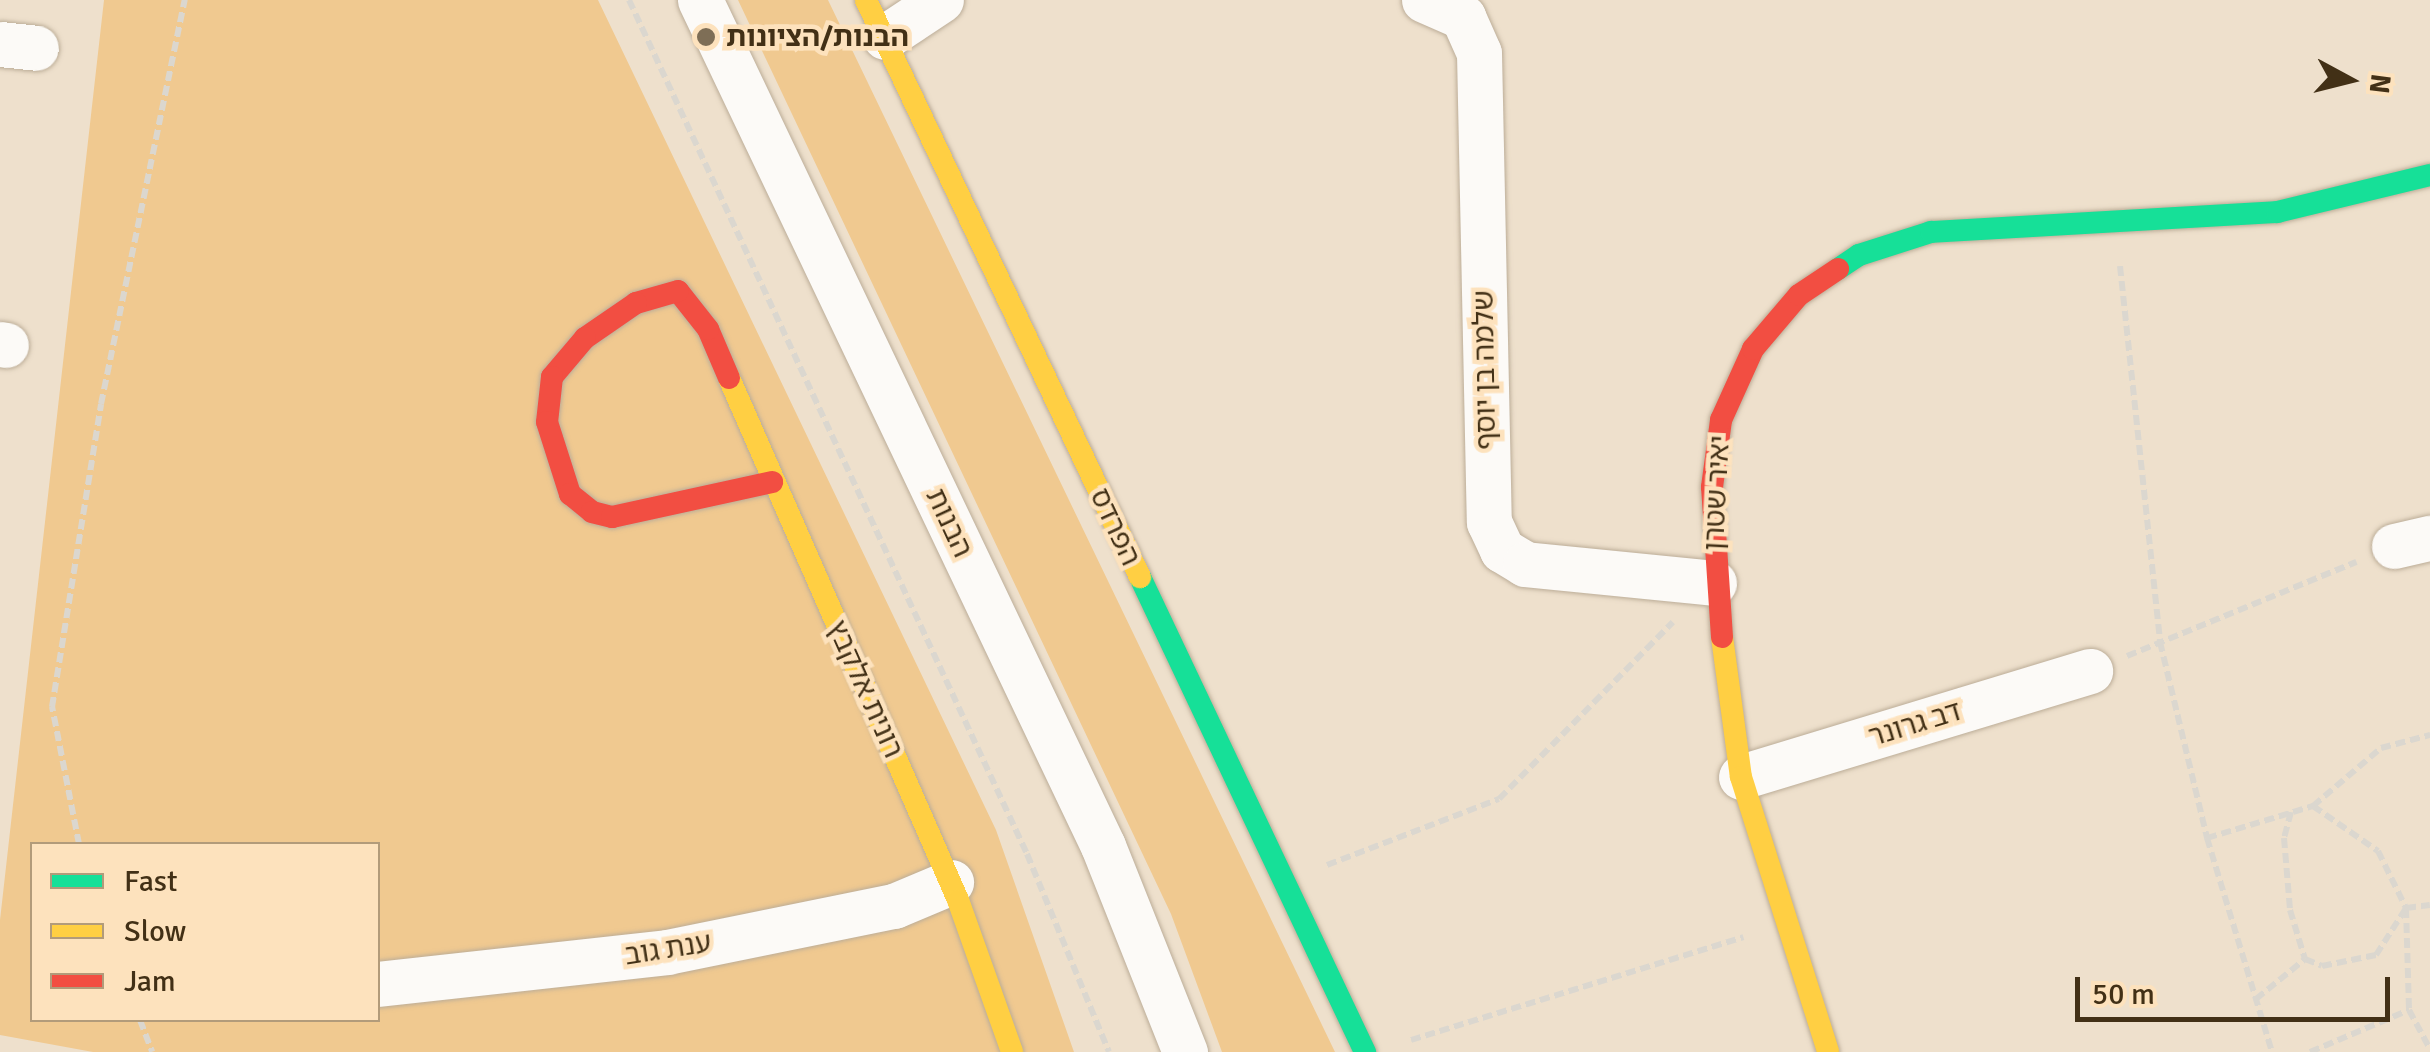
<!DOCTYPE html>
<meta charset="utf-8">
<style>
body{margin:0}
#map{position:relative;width:2430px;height:1052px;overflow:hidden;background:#eee0cc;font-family:Signika,"Noto Sans Hebrew",sans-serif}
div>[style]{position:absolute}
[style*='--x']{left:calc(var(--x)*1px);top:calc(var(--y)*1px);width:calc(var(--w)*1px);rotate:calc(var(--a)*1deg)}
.green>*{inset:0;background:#f0c990}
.path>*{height:6px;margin-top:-3px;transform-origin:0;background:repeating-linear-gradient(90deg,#dbd7cf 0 10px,transparent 0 15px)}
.roads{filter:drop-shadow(0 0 2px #bcad98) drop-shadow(0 0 2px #bcad98)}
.street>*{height:45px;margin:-22.5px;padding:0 22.5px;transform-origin:22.5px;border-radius:22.5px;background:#fcfaf7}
.fast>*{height:22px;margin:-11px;padding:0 11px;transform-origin:11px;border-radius:11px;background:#16e098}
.slow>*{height:22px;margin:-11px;padding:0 11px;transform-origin:11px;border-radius:11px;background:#ffcf43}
.jam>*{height:22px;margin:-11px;padding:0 11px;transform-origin:11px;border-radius:11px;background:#f24e42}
.dots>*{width:28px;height:28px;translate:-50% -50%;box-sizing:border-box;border:5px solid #fde2bd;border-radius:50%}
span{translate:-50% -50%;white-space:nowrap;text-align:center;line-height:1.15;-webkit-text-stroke:9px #fde2bd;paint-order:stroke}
.poi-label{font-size:28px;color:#423016;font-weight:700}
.left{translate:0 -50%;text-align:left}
.street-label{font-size:28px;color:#423016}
.legend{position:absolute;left:30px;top:842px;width:350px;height:180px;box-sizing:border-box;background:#fde2bd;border:2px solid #b29b7a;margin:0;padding:12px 18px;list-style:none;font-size:30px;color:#423016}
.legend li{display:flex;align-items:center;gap:20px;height:50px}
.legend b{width:50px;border:2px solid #b29b7a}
.north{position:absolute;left:2300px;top:30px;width:100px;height:100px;-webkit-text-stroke:8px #fde2bd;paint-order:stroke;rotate:97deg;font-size:28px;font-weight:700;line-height:40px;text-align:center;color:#423016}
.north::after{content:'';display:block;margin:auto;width:35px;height:45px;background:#423016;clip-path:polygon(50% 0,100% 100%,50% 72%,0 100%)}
.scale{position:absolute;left:2075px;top:977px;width:315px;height:45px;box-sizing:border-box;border:5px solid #423016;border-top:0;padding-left:12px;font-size:30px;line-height:35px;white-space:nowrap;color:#423016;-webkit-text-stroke:8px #fde2bd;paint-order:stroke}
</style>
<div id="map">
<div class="green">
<div style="clip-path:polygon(evenodd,104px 0,598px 0,996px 830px,1074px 1052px,93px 1052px,0 1035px,0 920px,104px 0,32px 844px,378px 844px,378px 1020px,32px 1020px,32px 844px)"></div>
<div style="clip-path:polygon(738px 0,828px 0,1335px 1052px,1222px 1052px,1171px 914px)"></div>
</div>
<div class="path">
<div style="--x:629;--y:0;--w:942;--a:65.01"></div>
<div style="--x:1027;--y:854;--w:214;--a:67.5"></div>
<div style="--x:2120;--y:266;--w:378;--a:83.9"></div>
<div style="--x:2160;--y:642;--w:202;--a:76.5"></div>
<div style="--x:2207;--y:838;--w:224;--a:73.1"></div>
<div style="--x:2127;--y:656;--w:248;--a:-22.3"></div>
<div style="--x:2313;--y:806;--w:89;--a:-40.5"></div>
<div style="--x:2381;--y:748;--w:51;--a:-14.9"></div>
<div style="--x:2291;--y:812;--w:27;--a:105"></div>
<div style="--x:2284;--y:838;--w:72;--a:85.2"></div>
<div style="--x:2290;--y:910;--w:51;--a:73"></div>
<div style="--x:2305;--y:959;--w:18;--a:22"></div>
<div style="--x:2322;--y:966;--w:55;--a:-11.5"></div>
<div style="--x:2376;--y:955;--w:56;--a:-57.4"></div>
<div style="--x:2406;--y:908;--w:24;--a:-7"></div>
<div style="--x:2207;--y:838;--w:111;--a:-16.8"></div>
<div style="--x:2313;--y:806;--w:79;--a:34.7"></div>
<div style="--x:2378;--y:851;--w:64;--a:63.8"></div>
<div style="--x:2406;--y:908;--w:102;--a:88.3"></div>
<div style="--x:79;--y:844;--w:140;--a:-101.1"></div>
<div style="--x:52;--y:707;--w:307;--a:-80.8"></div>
<div style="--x:101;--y:404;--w:413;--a:-78.3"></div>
<div style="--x:1327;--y:865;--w:184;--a:-21"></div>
<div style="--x:1499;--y:799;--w:248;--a:-45.5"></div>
<div style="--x:2256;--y:999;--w:63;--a:-39.2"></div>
<div style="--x:140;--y:1020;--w:34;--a:69"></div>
<div style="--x:1411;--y:1040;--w:348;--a:-17.2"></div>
<div style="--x:2310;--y:1052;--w:108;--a:-23"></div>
<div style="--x:2409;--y:1010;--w:44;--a:61.7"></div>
</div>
<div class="roads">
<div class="street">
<div style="--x:700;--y:0;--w:937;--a:64.53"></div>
<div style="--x:1103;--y:846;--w:222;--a:68.3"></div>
<div style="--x:1424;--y:0;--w:43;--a:23.6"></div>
<div style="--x:1463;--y:17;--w:39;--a:66"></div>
<div style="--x:1479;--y:53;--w:469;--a:88.8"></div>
<div style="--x:1489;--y:522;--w:31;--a:65"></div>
<div style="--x:1502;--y:550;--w:27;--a:31"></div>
<div style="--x:1525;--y:564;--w:190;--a:5.7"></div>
<div style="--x:885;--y:37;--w:67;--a:-33.5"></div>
<div style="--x:0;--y:44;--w:36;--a:6"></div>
<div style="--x:0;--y:344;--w:6;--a:9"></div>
<div style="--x:2394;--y:546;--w:37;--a:-13"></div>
<div style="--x:1741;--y:777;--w:365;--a:-16.9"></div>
<div style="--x:378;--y:984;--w:291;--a:-6.3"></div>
<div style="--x:667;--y:952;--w:232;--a:-11.5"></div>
<div style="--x:894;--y:906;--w:62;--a:-22.8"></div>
</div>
<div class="fast">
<div style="--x:1838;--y:269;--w:25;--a:-34"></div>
<div style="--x:1859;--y:255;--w:76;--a:-17.7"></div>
<div style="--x:1931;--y:232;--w:347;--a:-3.3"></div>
<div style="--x:2277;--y:212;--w:157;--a:-13.6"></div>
<div style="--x:1140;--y:577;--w:526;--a:64.65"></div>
</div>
<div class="slow">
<div style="--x:866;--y:0;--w:639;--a:64.6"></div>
<div style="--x:729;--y:378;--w:570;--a:66.31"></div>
<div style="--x:958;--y:900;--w:161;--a:70.4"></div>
<div style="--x:1722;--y:637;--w:141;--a:82.3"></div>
<div style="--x:1741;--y:777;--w:288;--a:72.4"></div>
</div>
<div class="jam">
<div style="--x:729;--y:378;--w:53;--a:-113.2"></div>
<div style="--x:708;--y:329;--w:48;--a:-128.3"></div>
<div style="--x:678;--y:291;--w:44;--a:164.1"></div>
<div style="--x:636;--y:303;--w:62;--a:145.5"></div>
<div style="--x:585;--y:338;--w:51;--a:130.2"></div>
<div style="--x:552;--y:377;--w:45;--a:96.3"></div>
<div style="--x:547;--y:422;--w:76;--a:72.3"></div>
<div style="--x:570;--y:494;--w:28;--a:39"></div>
<div style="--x:592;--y:512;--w:21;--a:14"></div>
<div style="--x:612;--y:517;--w:164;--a:-12.3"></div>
<div style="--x:1722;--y:637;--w:150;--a:-93.8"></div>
<div style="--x:1712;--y:487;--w:68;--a:-82.3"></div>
<div style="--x:1721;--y:420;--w:78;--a:-65.7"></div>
<div style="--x:1753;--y:349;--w:71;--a:-49.6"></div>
<div style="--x:1799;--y:295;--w:47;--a:-33.7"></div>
</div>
</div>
<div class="dots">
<div style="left:706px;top:37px;background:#7e6e56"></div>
</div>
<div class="poi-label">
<span class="left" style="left:726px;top:37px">הבנות/הציונות</span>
</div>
<div class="street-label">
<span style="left:1485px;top:370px;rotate:-91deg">שלמה בן יוסף</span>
<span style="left:1717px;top:493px;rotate:-87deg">יאיר שטרן</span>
<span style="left:949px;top:523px;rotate:65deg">הבנות</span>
<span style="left:1115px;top:527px;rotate:65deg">הפרדס</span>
<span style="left:865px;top:689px;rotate:66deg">רונית אלקבץ</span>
<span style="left:1915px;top:724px;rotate:-17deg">דב גרונר</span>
<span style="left:668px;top:949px;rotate:-9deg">ענת גוב</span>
</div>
<ul class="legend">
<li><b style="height:12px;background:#16e098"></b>Fast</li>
<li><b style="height:12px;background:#ffcf43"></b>Slow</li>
<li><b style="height:12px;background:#f24e42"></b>Jam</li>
</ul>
<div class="north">N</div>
<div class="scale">50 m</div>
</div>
